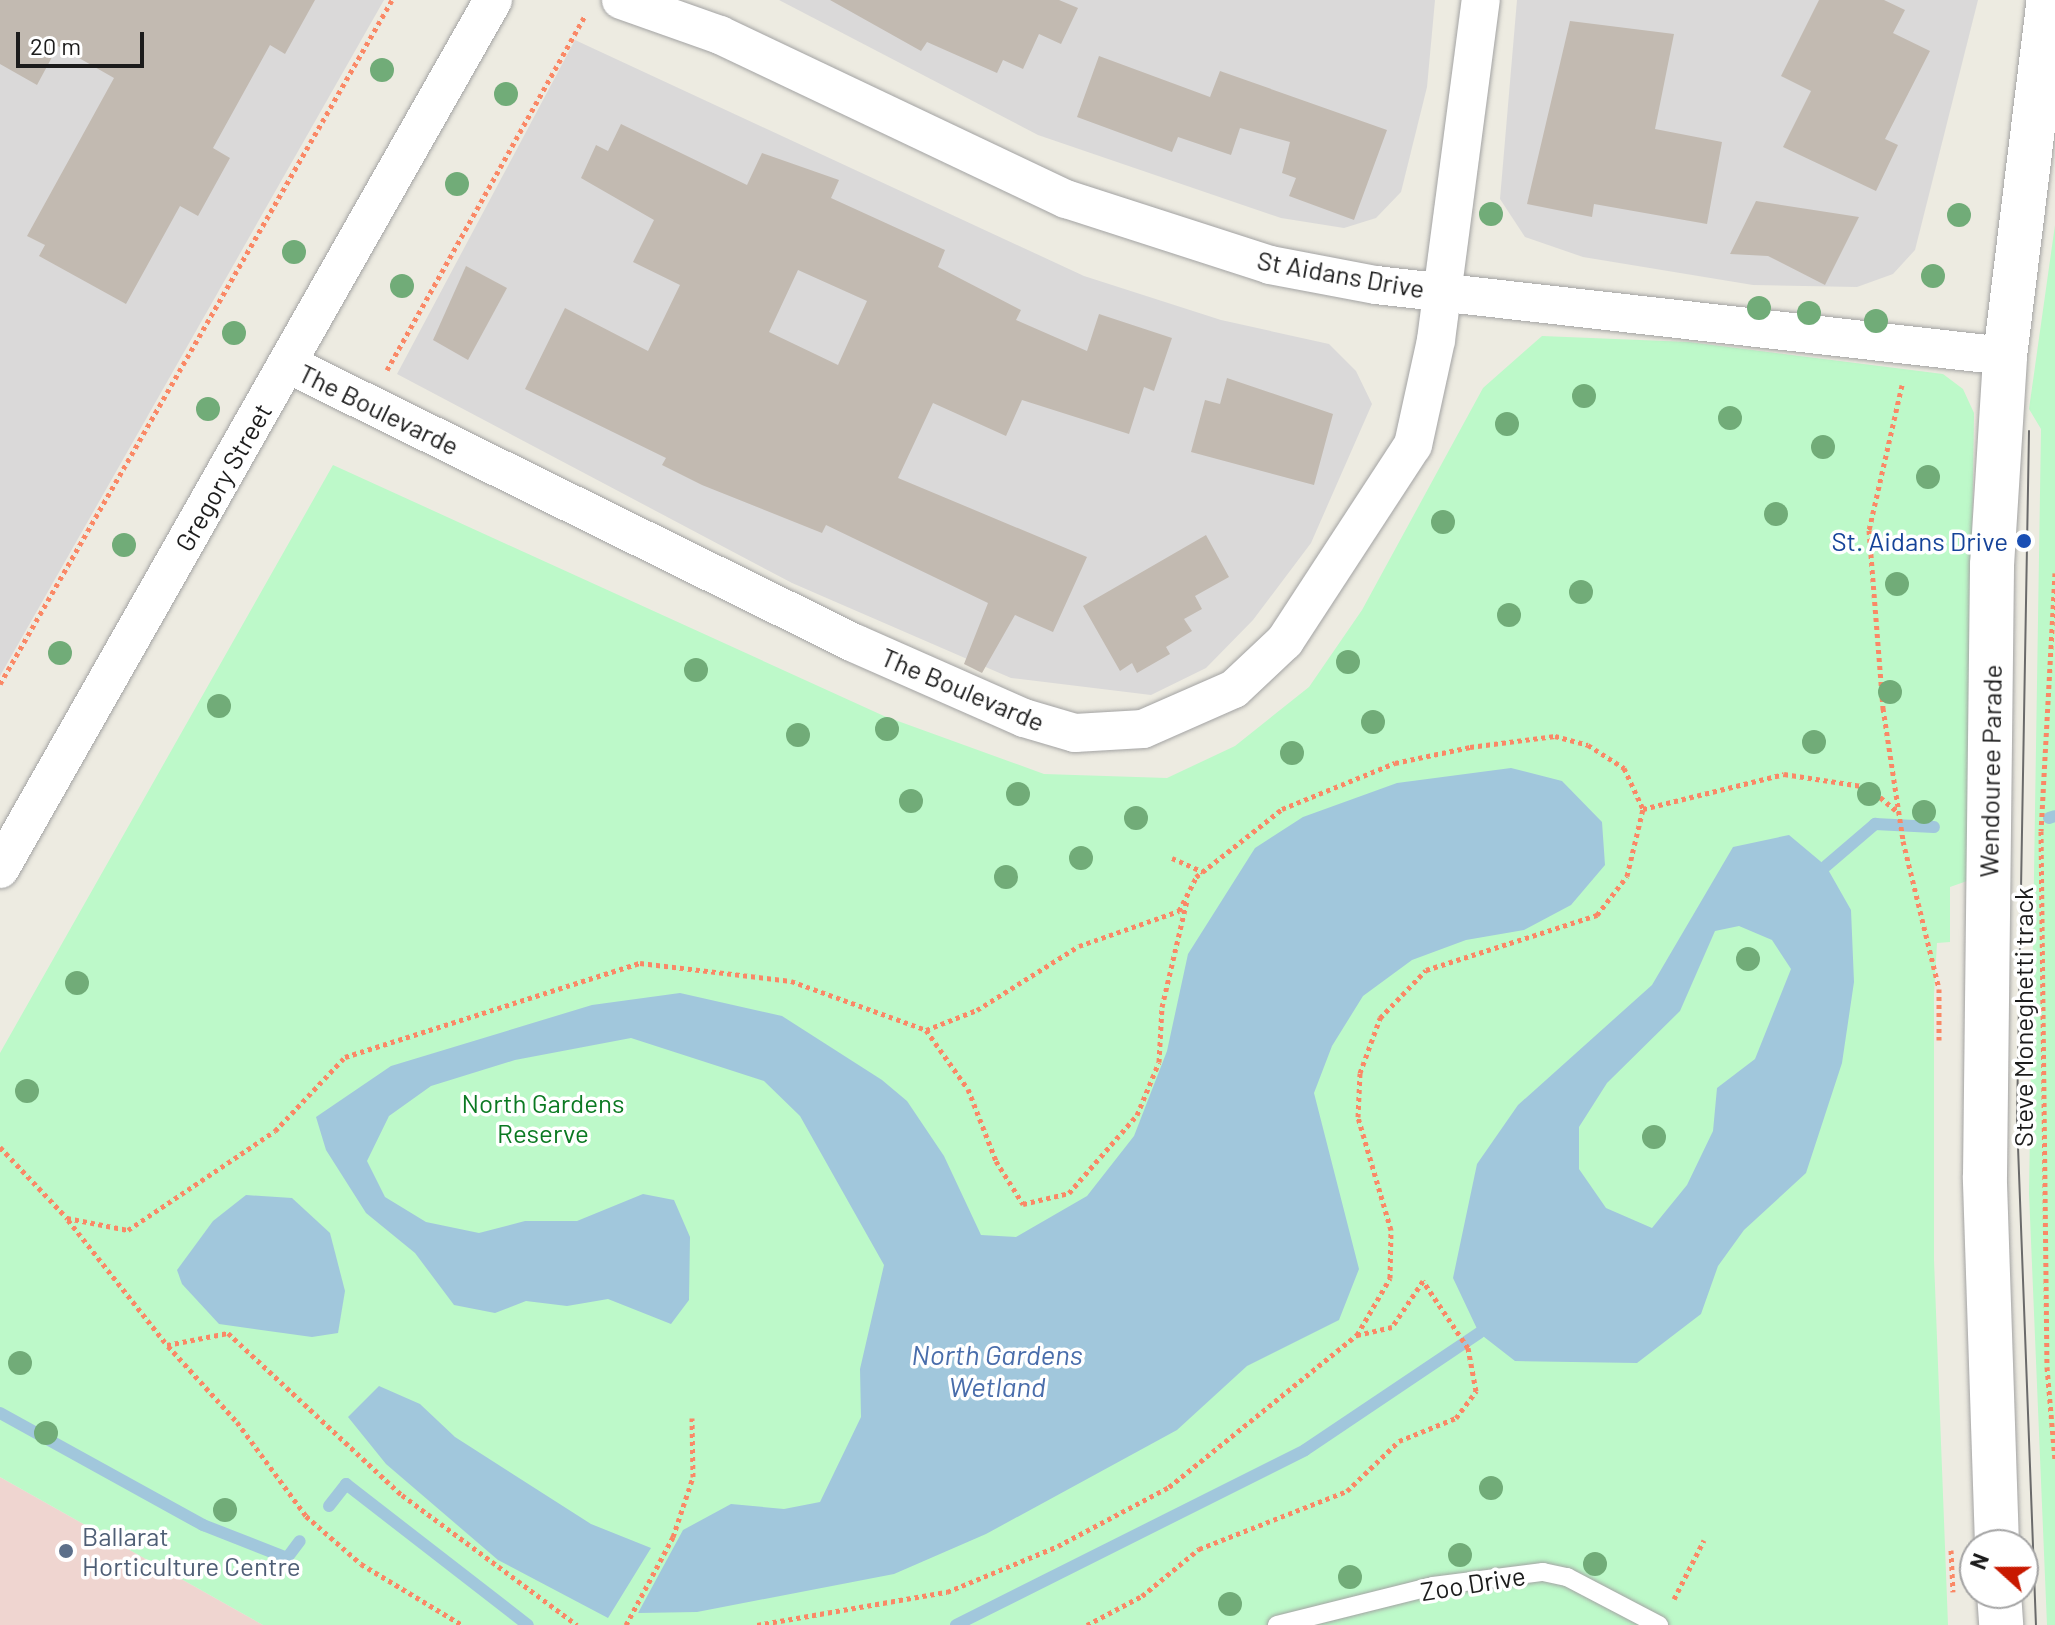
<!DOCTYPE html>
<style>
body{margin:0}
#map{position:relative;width:2055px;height:1625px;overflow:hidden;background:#edebe1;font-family:Barlow,sans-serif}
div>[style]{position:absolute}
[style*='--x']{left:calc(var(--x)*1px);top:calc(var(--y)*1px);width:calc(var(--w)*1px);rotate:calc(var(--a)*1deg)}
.residential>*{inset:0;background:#dad9d9}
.commercial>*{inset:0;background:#efd5d0}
.park>*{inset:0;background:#bdf9c9}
.water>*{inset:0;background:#a1c7dc}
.stream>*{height:12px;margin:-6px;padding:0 6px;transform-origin:6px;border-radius:6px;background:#a1c7dc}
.building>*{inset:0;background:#c2bab1}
.path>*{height:5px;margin-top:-2.5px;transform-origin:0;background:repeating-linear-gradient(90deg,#fa8866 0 4px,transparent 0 8px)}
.roads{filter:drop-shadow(0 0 2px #a3a3a3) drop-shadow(0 0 2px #a3a3a3)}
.service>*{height:18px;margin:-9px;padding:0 9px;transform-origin:9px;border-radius:9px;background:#fff}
.minor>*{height:38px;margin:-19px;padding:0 19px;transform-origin:19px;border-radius:19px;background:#fff}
.tertiary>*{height:44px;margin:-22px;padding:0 22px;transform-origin:22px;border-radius:22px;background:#fff}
.tram>*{height:2px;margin:-1px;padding:0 1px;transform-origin:1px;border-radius:1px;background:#6a6a6a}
.trees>*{width:24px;height:24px;margin:-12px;border-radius:50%;background:#71ac78}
.dots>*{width:22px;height:22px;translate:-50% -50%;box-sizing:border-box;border:4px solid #fff;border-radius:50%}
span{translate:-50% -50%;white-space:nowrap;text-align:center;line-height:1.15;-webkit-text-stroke:7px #fff;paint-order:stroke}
.street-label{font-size:26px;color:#1c1c1c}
.transit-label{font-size:26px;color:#164399}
.right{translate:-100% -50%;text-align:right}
.park-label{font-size:26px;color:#0b7922}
.service-label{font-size:26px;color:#4e5e75}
.left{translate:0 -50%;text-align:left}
.water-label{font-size:28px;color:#496dab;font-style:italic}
.north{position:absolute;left:1959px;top:1529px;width:80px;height:80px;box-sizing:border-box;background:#fff;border:2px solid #a4a4a4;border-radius:50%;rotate:291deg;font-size:22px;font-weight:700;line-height:32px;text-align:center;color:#1c1c1c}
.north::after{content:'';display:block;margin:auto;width:28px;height:36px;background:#c81900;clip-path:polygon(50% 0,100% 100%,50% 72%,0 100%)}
.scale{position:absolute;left:16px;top:32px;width:128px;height:36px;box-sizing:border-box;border:4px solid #1c1c1c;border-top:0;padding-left:10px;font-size:24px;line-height:28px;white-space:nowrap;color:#1c1c1c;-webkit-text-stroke:6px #fff;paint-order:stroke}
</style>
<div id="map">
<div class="residential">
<div style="clip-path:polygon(0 0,384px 0,0 676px)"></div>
<div style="clip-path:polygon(779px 0,1435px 0,1427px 87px,1401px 192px,1376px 218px,1344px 228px,1281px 218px,1038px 135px)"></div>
<div style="clip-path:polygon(1517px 0,1978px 0,1915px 250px,1893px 274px,1857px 287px,1753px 285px,1583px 257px,1525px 237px,1500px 199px)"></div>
<div style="clip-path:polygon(575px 40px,1084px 276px,1221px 320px,1329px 344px,1356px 371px,1372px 404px,1311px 543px,1253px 620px,1206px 668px,1151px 695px,1011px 678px,792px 583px,397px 374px)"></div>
</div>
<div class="commercial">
<div style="clip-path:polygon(0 1477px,263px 1625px,0 1625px)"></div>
</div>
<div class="park">
<div style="clip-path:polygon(2055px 225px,2055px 1625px,2047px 1625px,2029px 1193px,2041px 429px,2029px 409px)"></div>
<div style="clip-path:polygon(1542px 336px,1689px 342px,1943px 374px,1963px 389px,1974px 413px,1967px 881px,1950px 887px,1950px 942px,1937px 943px,1934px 995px,1934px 1260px,1948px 1625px,263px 1625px,0 1477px,0 1053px,333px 465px,884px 716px,1044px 774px,1167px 778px,1235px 746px,1309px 687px,1362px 610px,1483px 388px)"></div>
</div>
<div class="water">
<div style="clip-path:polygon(1511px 768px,1562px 781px,1602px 822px,1605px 865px,1571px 905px,1524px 930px,1466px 940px,1412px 960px,1363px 996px,1332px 1046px,1314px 1093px,1359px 1269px,1339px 1320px,1247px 1366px,1177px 1430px,986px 1534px,894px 1574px,697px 1612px,638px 1613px,683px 1530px,731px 1504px,784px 1509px,820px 1502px,861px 1417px,860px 1369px,884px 1265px,800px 1116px,764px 1081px,631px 1038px,515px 1060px,431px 1086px,389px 1116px,367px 1161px,385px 1197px,426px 1222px,479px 1233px,525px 1221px,577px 1221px,643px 1194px,674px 1200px,690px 1237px,689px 1300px,671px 1324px,608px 1299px,567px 1306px,526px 1301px,495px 1313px,454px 1305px,415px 1253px,366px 1213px,326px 1150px,316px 1117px,391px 1066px,592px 1005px,680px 993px,782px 1016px,882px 1080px,907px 1101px,944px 1156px,981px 1235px,1016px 1237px,1087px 1196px,1134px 1136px,1167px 1051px,1188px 954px,1255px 848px,1303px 817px,1397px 783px)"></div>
<div style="clip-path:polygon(evenodd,1789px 835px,1826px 866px,1851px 910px,1854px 982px,1842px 1063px,1806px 1173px,1744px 1230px,1718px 1266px,1701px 1314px,1637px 1363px,1515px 1361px,1479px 1333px,1453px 1278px,1477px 1164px,1518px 1105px,1652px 985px,1733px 847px,1789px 835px,1739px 926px,1772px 940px,1791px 969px,1755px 1059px,1717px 1088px,1713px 1131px,1687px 1185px,1652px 1228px,1606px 1208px,1579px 1169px,1579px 1127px,1607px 1083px,1680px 1011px,1715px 931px,1739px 926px)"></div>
<div style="clip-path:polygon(246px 1195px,292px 1198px,330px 1233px,345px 1291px,338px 1333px,312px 1337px,219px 1324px,182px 1284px,177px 1270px,213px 1221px)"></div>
<div style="clip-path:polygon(379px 1386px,420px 1404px,455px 1437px,591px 1524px,651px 1548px,608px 1618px,498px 1560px,386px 1464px,348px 1417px)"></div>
</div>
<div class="stream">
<div style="--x:2049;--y:818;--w:6;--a:-18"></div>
<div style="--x:1826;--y:866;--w:65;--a:-40.6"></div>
<div style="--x:1875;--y:824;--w:59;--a:2.9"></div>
<div style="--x:0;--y:1413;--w:232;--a:28.9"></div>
<div style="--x:203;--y:1525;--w:90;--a:21.4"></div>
<div style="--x:287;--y:1558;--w:21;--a:-53"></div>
<div style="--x:329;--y:1506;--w:28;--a:-52"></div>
<div style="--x:346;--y:1484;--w:230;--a:37.8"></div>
<div style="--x:956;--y:1625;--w:390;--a:-26.6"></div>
<div style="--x:1305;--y:1450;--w:210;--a:-33.9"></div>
</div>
<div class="building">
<div style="clip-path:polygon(0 0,315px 0,285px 54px,270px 45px,213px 148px,230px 158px,198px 216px,180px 206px,126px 304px,39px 256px,45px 245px,27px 236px,114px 78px,58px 46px,37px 85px,0 64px)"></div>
<div style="clip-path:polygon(830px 0,1059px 0,1078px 8px,1061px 44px,1039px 34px,1023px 69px,1003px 60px,997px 73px,927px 42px,921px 51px)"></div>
<div style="clip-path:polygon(1819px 0,1884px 0,1905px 10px,1893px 33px,1930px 51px,1885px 139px,1898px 145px,1876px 191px,1783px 147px,1811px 91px,1781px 76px)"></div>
<div style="clip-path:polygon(1570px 21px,1674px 34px,1655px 129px,1722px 142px,1707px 224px,1594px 204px,1592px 217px,1527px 204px)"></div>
<div style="clip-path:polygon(1099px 56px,1210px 97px,1220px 71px,1387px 130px,1354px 220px,1289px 196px,1296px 178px,1282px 173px,1290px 142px,1240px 128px,1231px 155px,1178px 137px,1172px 152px,1077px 117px)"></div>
<div style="clip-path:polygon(evenodd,621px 124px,747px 185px,762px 153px,839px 180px,831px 198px,945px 250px,938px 267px,1021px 310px,1016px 320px,1087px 351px,1099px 314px,1172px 338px,1154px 391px,1144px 387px,1129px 434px,1022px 400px,1006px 436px,933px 403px,898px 478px,1087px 557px,1053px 632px,1015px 615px,982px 673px,964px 664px,988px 603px,826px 525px,822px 533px,702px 485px,662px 465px,666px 458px,525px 389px,565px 308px,648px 351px,680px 285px,633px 262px,654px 220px,581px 178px,596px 145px,608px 151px,621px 124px,798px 270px,867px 301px,838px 365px,769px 332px,798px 270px)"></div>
<div style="clip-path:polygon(1756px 201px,1859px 217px,1825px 285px,1768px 256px,1730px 254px)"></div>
<div style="clip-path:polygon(466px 266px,507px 288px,468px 360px,433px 340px)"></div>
<div style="clip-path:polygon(1227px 378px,1333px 414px,1314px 485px,1191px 452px,1205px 400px,1220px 404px)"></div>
<div style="clip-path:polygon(1206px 535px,1229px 577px,1195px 596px,1202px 609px,1184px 619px,1192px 631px,1166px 647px,1170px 654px,1137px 673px,1132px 663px,1120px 671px,1083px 606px)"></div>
</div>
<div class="path">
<div style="--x:387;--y:370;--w:406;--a:-60.8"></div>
<div style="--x:1902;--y:385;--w:149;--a:102.8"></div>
<div style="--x:1869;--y:530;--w:179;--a:85.5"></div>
<div style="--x:1883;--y:708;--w:134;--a:81.4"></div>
<div style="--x:1903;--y:841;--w:152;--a:76.3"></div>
<div style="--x:1939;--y:989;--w:51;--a:90"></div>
<div style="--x:2055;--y:573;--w:258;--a:93.1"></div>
<div style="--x:2041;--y:831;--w:536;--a:89.36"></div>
<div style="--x:2047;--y:1367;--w:93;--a:85.1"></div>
<div style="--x:0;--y:684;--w:788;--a:-60.18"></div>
<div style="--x:1172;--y:858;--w:34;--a:24"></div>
<div style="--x:926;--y:1030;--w:72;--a:54.6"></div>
<div style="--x:968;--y:1089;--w:77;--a:68.7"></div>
<div style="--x:996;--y:1161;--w:51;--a:57.9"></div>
<div style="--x:1023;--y:1204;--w:47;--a:-13.4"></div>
<div style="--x:1069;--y:1193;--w:103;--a:-48.9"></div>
<div style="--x:1137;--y:1115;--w:57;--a:-67.5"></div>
<div style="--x:1159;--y:1062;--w:55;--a:-86.9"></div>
<div style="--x:1162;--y:1007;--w:110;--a:-76.8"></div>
<div style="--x:0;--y:1147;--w:98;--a:46.7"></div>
<div style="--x:67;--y:1218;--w:62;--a:11.1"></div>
<div style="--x:128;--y:1230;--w:177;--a:-34"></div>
<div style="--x:275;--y:1131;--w:102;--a:-46.6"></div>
<div style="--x:345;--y:1057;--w:310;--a:-17.7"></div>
<div style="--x:640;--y:963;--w:152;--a:6.8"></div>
<div style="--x:791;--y:981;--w:144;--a:19.9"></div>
<div style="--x:926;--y:1030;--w:55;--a:-21.4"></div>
<div style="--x:977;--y:1010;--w:120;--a:-32.1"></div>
<div style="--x:1079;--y:946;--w:106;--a:-19.3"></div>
<div style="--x:1179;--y:911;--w:38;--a:-63"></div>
<div style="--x:1196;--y:877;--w:110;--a:-38.3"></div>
<div style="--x:1282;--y:809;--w:122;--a:-22.2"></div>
<div style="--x:1395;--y:763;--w:77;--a:-12"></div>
<div style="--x:1470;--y:747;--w:86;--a:-7.4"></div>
<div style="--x:1555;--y:736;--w:34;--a:15"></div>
<div style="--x:1588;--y:745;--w:43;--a:32.6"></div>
<div style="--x:1624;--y:768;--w:45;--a:65.1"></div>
<div style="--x:1643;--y:809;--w:145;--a:-13.9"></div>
<div style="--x:1784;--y:774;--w:85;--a:8.8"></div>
<div style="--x:1868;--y:787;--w:40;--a:40"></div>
<div style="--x:68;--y:1220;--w:159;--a:51.6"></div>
<div style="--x:167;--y:1345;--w:62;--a:-11.1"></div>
<div style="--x:228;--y:1333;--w:238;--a:43"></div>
<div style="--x:402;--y:1495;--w:218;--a:36.6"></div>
<div style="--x:168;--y:1346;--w:103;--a:47.8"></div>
<div style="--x:237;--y:1422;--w:117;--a:53.7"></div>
<div style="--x:306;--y:1516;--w:73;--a:41.1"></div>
<div style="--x:361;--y:1564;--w:118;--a:31.1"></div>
<div style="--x:1951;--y:1550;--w:42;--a:87.3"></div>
<div style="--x:1674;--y:1599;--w:66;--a:-63"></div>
<div style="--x:626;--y:1625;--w:100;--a:-61.9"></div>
<div style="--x:673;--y:1537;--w:63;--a:-71.6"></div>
<div style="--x:693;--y:1477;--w:59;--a:-91"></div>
<div style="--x:757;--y:1625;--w:193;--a:-9.9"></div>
<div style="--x:947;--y:1592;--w:120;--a:-22.5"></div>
<div style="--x:1058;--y:1546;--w:126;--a:-28"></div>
<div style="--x:1169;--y:1487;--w:242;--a:-39"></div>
<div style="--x:1357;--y:1335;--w:66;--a:-59.9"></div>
<div style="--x:1390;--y:1278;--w:48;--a:-88.8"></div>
<div style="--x:1391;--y:1230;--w:118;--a:-106.3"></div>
<div style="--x:1358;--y:1117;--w:44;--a:-87.4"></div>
<div style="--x:1360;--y:1073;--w:59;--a:-70"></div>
<div style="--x:1380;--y:1018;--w:66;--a:-46.2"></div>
<div style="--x:1426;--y:970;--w:180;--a:-17.8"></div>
<div style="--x:1597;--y:915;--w:49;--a:-52.4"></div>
<div style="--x:1627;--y:876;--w:69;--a:-76.6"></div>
<div style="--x:1087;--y:1625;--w:62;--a:-27.8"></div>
<div style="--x:1142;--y:1596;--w:74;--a:-39.5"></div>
<div style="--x:1199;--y:1549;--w:159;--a:-21.4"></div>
<div style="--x:1347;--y:1491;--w:72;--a:-43.9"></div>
<div style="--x:1399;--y:1441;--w:61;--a:-22"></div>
<div style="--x:1456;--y:1418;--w:34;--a:-53"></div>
<div style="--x:1476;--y:1391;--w:44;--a:-100.5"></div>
<div style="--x:1468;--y:1348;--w:81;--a:-123.9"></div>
<div style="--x:1423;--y:1281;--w:55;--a:124"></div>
<div style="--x:1392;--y:1327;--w:36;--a:167"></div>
</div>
<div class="roads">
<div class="service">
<div style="--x:1277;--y:1625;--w:161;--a:-14"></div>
<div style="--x:1433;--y:1586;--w:111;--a:-7.3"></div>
<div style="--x:1543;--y:1572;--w:25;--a:12"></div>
<div style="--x:1567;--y:1577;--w:104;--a:27.6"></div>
</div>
<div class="minor">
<div style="--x:621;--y:0;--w:105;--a:19.5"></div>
<div style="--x:720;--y:35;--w:383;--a:25.4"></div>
<div style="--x:1066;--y:199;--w:214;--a:17.9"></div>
<div style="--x:1270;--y:265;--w:108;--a:10.7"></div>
<div style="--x:1376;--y:285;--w:633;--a:6.44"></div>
<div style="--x:288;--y:364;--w:631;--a:26.24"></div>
<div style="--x:854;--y:643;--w:186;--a:23.8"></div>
<div style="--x:1024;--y:718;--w:53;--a:16.4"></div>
<div style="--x:1075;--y:733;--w:68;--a:-3.4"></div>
<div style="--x:1143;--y:729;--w:99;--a:-23.7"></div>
<div style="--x:1234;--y:689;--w:70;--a:-43.3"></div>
<div style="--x:1285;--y:641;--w:234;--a:-56.9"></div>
<div style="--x:1413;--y:445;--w:107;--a:-77.6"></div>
<div style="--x:1436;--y:340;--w:343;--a:-82.5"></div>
<div style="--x:0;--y:869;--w:999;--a:-60.43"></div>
</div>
<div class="tertiary">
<div style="--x:1997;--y:1545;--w:369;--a:-91.9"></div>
<div style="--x:1985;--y:1176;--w:611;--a:-89.34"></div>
<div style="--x:1992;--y:565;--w:209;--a:-86.4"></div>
<div style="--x:2005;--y:356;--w:359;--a:-83"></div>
<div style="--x:1999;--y:1593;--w:32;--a:86"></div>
</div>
</div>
<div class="tram">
<div style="--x:2029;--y:431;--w:689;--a:91"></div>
<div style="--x:2017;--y:1120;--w:505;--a:87.85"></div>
</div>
<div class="trees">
<div style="left:382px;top:70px"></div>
<div style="left:506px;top:94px"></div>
<div style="left:457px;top:184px"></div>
<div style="left:1491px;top:214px"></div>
<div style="left:1959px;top:215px"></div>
<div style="left:294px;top:252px"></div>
<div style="left:1933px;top:276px"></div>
<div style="left:402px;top:286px"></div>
<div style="left:1759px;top:308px"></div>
<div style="left:1809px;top:313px"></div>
<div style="left:1876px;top:321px"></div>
<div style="left:234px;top:333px"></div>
<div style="left:1584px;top:396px"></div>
<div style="left:208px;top:409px"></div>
<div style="left:1730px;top:418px"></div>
<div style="left:1507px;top:424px"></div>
<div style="left:1823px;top:447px"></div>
<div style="left:1928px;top:477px"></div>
<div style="left:1776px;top:514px"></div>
<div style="left:1443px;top:522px"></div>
<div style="left:124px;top:545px"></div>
<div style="left:1897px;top:584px"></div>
<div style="left:1581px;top:592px"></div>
<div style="left:1509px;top:615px"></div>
<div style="left:60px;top:653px"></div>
<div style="left:1348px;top:662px"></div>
<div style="left:696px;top:670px"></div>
<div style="left:1890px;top:692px"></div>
<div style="left:219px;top:706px"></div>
<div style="left:1373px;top:722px"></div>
<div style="left:887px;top:729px"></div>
<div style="left:798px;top:735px"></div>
<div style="left:1814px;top:742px"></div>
<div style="left:1292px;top:753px"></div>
<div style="left:1018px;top:794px"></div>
<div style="left:1869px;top:794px"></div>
<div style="left:911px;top:801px"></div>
<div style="left:1924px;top:812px"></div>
<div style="left:1136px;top:818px"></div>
<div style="left:1081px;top:858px"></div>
<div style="left:1006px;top:877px"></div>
<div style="left:1748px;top:959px"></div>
<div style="left:77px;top:983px"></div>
<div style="left:27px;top:1091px"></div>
<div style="left:1654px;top:1137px"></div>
<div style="left:20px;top:1363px"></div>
<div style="left:46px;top:1433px"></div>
<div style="left:1491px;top:1488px"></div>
<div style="left:225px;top:1510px"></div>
<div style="left:1460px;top:1555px"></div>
<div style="left:1595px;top:1564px"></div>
<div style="left:1350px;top:1577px"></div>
<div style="left:1230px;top:1604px"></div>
</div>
<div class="dots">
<div style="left:2024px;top:541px;background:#1a4fb4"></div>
<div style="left:66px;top:1551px;background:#5c6f8a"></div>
</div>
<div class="street-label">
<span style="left:1341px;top:274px;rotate:10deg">St Aidans Drive</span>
<span style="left:379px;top:409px;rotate:26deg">The Boulevarde</span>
<span style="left:223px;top:477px;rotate:-60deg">Gregory Street</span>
<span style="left:963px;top:689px;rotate:23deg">The Boulevarde</span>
<span style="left:1990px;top:771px;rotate:-89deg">Wendouree Parade</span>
<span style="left:2023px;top:1017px;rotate:-90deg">Steve Moneghetti track</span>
<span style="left:1473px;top:1583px;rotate:-9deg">Zoo Drive</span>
</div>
<div class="transit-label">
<span class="right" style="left:2008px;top:541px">St. Aidans Drive</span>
</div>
<div class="park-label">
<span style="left:543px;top:1118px">North Gardens<br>Reserve</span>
</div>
<div class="service-label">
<span class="left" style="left:82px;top:1551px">Ballarat<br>Horticulture Centre</span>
</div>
<div class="water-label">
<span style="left:997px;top:1370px">North Gardens<br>Wetland</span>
</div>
<div class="north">N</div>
<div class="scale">20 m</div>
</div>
